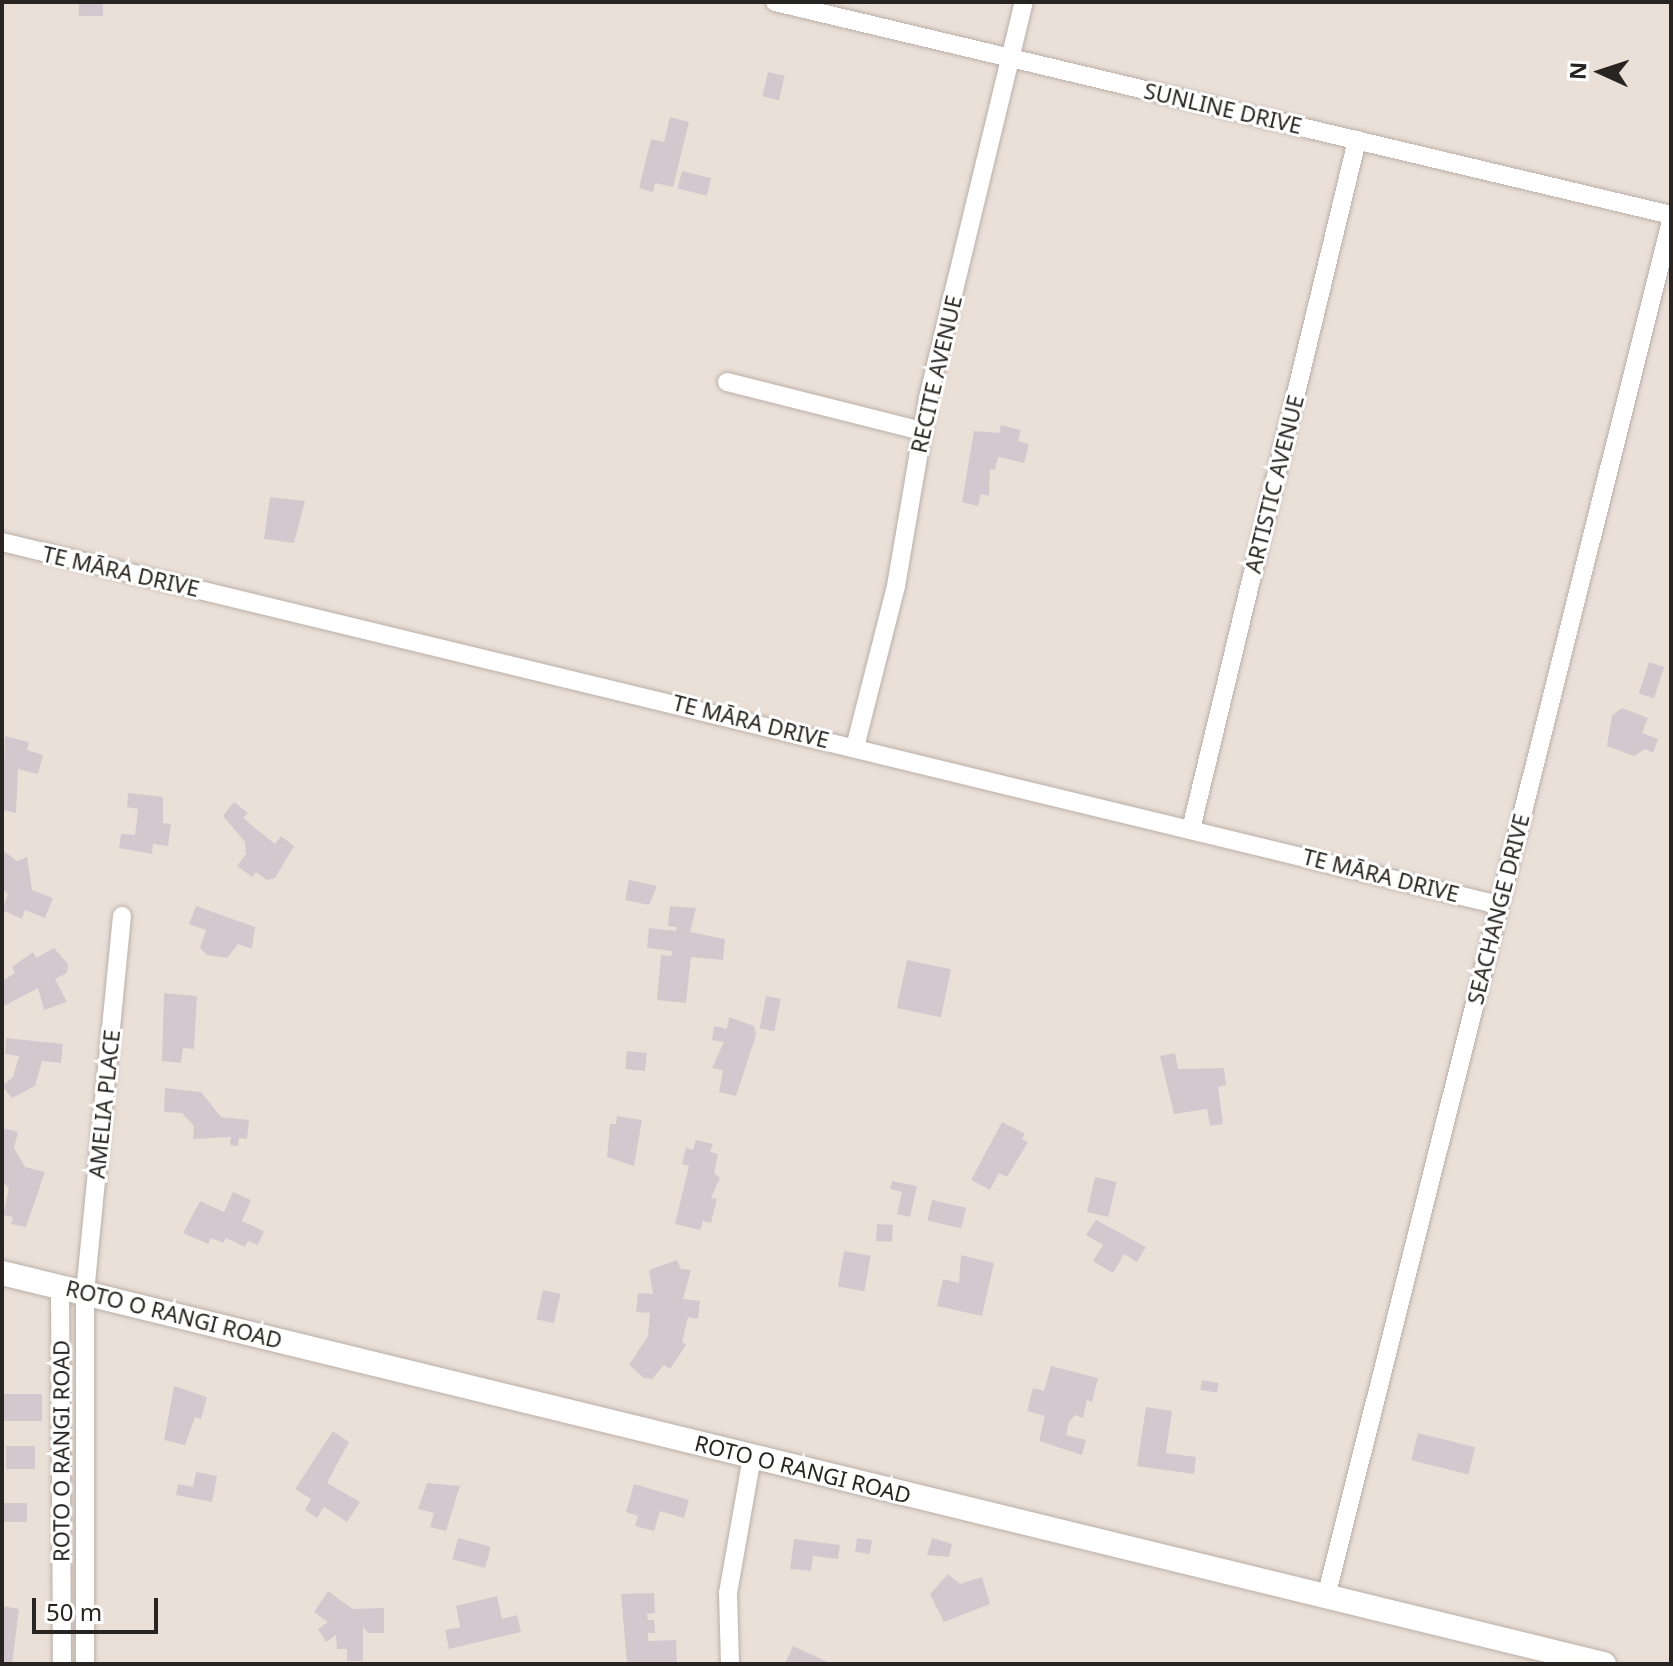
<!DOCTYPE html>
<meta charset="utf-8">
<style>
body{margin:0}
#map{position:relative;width:1673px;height:1666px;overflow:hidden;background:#ebe0d8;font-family:"Noto Sans",sans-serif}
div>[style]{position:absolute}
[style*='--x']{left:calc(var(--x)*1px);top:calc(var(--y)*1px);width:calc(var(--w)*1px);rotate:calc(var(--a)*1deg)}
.building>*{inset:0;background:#d4c8cf;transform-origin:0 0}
.roads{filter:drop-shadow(0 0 2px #baafa8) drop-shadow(0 0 2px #baafa8)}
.minor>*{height:18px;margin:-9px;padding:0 9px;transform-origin:9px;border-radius:9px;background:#fff}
.tertiary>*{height:24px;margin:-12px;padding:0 12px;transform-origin:12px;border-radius:12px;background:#fff}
span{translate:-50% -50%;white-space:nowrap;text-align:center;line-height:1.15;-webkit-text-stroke:6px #fff;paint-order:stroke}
.street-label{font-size:22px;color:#282421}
.frame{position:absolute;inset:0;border:4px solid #282421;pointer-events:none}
.north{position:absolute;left:1561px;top:32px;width:80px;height:80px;-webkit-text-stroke:6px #fff;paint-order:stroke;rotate:273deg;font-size:22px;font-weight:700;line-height:32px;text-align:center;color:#282421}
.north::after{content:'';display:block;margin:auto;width:28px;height:36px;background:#282421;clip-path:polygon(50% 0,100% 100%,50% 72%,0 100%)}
.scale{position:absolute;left:32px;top:1598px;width:126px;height:36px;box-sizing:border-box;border:4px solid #282421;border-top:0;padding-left:10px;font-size:24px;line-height:28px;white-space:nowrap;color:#282421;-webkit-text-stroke:6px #fff;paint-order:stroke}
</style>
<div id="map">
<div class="building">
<div style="left:79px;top:2px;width:24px;height:14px"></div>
<div style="left:768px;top:72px;width:17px;height:25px;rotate:13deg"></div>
<div style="clip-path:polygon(670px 117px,689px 122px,673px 187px,655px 183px,653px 192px,639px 188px,651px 139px,664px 142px)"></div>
<div style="left:682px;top:171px;width:30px;height:18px;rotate:14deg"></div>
<div style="clip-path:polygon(1001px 425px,1021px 430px,1018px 441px,1029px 444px,1024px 463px,998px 457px,995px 470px,990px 469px,989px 496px,981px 494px,978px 506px,962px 502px,974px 431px,999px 433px)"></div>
<div style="clip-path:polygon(270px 497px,305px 501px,294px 543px,264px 539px)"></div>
<div style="left:1649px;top:662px;width:16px;height:33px;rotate:18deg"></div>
<div style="clip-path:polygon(1622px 708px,1648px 718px,1642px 733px,1658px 739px,1653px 753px,1645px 749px,1634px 756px,1607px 746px,1612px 715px)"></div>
<div style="clip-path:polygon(5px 736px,29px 742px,27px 750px,43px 755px,38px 774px,18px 769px,16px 813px,2px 810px)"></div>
<div style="clip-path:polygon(128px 793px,163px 797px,163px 823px,171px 824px,168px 846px,153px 844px,152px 854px,119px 848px,121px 834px,135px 835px,138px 809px,127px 807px)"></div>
<div style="clip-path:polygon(234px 802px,248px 813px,243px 818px,275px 844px,281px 836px,294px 846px,275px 878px,267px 880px,256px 872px,252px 877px,237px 866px,246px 854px,245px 842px,223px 816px)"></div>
<div style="clip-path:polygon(2px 850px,17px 861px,27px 857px,32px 890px,53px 898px,45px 918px,25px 910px,22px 919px,2px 910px,8px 894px,2px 889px)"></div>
<div style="clip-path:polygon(629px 880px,657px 886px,649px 905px,625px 900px)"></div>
<div style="clip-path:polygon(196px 906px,255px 927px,252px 949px,238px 944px,227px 958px,207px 955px,200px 948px,206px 930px,189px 924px)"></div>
<div style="clip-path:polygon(670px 906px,696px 908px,690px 932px,725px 939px,723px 960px,691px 957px,686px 1003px,657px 1000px,661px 955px,671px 956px,672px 951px,647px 948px,649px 928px,676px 931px,677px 927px,668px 926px)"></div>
<div style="clip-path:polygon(54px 948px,68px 964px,67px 973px,55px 979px,67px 1002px,44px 1010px,38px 988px,2px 1007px,2px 981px,15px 973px,12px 967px,33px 952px,36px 958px)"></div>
<div style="left:907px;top:960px;width:45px;height:49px;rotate:12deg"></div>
<div style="clip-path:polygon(164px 993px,197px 996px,194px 1049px,183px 1048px,181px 1063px,162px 1061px)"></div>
<div style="left:766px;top:996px;width:15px;height:33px;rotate:11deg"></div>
<div style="clip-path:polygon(729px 1017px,754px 1026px,756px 1035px,736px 1096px,719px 1092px,723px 1070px,712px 1068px,724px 1042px,712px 1040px,714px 1026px,727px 1029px)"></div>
<div style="clip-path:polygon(6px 1038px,63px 1044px,61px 1063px,42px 1061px,35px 1086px,12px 1098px,2px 1086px,13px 1077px,19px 1056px,5px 1054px)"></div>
<div style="left:627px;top:1051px;width:20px;height:18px;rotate:6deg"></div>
<div style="clip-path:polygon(1175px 1053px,1178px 1069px,1224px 1068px,1226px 1085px,1218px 1087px,1223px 1124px,1210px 1126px,1207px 1109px,1174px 1114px,1160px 1056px)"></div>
<div style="clip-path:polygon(165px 1088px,201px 1092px,221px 1117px,249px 1120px,247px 1139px,239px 1138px,238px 1146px,230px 1145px,231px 1137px,193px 1139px,194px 1126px,182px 1113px,164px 1112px)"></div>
<div style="clip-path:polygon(617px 1116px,642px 1120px,634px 1166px,607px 1157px,610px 1124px,616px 1124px)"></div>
<div style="clip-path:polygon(1002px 1122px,1025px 1134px,1022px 1139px,1028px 1142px,1007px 1177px,999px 1173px,990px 1190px,971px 1180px)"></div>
<div style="clip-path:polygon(2px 1128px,18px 1132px,14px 1148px,25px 1167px,45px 1172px,26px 1227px,11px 1224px,13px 1217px,3px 1215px,9px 1188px,2px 1182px)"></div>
<div style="clip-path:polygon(696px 1140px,713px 1144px,710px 1152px,718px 1154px,714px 1173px,720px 1178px,711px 1198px,717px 1199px,711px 1223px,703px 1221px,700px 1230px,675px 1224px,689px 1166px,682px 1164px,686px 1148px,693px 1150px)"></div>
<div style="left:1095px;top:1177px;width:22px;height:36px;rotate:13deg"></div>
<div style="clip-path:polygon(892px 1181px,917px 1186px,910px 1217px,897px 1214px,902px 1192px,890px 1189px)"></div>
<div style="clip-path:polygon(233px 1192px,251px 1200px,242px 1221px,264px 1231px,258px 1245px,248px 1241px,245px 1247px,226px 1238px,223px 1243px,211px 1238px,208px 1244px,183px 1233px,200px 1201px,224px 1212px)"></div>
<div style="left:932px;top:1200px;width:35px;height:21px;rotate:13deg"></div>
<div style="clip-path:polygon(1096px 1220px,1146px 1247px,1137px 1262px,1124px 1254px,1113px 1273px,1093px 1261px,1103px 1245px,1086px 1235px)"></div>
<div style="left:877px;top:1224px;width:16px;height:17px;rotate:4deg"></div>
<div style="left:844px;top:1251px;width:27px;height:36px;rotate:10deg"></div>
<div style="clip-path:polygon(961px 1255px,994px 1263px,982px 1316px,937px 1306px,943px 1279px,959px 1283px)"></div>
<div style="clip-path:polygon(677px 1260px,681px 1269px,691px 1270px,683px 1299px,700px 1301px,698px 1319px,688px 1317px,682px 1342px,686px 1345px,670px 1369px,664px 1365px,652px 1379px,644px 1378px,629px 1365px,648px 1336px,650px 1313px,636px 1312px,638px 1293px,653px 1294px,649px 1270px)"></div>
<div style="left:543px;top:1290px;width:18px;height:30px;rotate:13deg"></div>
<div style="clip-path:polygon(1051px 1366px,1098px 1378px,1092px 1402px,1087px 1400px,1083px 1418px,1075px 1415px,1069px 1422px,1066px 1435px,1086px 1440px,1082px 1455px,1039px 1441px,1045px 1416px,1027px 1411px,1033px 1388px,1044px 1391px)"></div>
<div style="left:1202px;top:1380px;width:17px;height:10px;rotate:10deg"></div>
<div style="clip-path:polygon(174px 1386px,207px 1397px,201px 1419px,195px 1417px,185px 1445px,164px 1440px)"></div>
<div style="left:2px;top:1394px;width:40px;height:27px"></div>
<div style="clip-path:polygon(1146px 1407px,1172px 1411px,1166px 1453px,1196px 1457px,1194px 1474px,1137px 1466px)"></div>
<div style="clip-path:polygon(333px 1431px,349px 1442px,327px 1483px,360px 1502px,347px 1522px,324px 1507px,317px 1518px,305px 1510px,311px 1499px,295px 1489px)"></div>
<div style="left:1418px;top:1433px;width:59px;height:28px;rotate:14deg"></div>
<div style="left:6px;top:1446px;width:29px;height:23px"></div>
<div style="clip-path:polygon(196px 1472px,217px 1476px,212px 1502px,176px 1495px,178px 1484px,193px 1487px)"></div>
<div style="clip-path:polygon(427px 1483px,460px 1486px,446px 1531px,430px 1527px,434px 1513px,418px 1509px)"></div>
<div style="clip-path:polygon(634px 1484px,689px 1500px,684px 1518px,660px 1511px,654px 1531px,635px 1526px,638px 1516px,626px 1512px)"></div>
<div style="left:27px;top:1503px;width:19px;height:25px;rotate:90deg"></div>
<div style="left:458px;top:1538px;width:34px;height:22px;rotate:15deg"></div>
<div style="left:857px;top:1538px;width:15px;height:14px;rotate:8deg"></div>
<div style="clip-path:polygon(932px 1538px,952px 1544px,949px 1557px,927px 1555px)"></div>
<div style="clip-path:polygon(794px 1539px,840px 1545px,838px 1559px,813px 1556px,811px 1571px,790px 1569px)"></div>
<div style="clip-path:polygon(948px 1574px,960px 1584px,982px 1577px,990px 1604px,944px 1622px,930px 1594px)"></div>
<div style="clip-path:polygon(328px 1591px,353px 1609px,384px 1608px,384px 1633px,368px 1633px,363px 1627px,363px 1661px,347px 1661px,347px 1649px,337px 1649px,336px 1635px,326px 1642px,318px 1629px,328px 1622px,314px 1612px)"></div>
<div style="clip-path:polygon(654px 1593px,655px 1613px,647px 1614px,648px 1620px,654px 1620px,655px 1633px,648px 1633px,648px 1641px,676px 1640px,677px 1664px,627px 1663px,621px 1594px)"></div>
<div style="clip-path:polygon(497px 1596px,502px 1619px,517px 1615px,521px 1632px,449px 1649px,445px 1630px,460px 1627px,456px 1606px)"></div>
<div style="clip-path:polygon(2px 1606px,19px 1609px,12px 1664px,2px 1664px)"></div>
<div style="clip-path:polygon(793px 1646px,832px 1664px,785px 1664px)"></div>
</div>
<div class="roads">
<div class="minor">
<div style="--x:775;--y:2;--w:921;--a:13.37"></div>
<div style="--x:727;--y:382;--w:201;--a:14.1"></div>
<div style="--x:2;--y:542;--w:1540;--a:13.63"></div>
<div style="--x:855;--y:747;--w:166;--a:-75.7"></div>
<div style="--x:896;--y:586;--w:191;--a:-80.3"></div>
<div style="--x:928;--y:398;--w:407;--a:-76.4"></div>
<div style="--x:1191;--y:829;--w:709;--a:-76.45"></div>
<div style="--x:60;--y:1287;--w:377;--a:89.7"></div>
<div style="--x:1326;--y:1597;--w:1419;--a:-75.92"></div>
<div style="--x:85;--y:1664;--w:371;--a:-90"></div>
<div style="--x:85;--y:1293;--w:379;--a:-84.4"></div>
<div style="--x:730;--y:1664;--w:71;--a:-91.6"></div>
<div style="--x:728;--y:1593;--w:138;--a:-80"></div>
</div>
<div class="tertiary">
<div style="--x:2;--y:1273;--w:1649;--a:13.72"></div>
</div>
</div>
<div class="street-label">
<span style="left:1223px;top:108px;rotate:13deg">SUNLINE DRIVE</span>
<span style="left:936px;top:374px;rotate:-77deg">RECITE AVENUE</span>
<span style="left:1274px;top:484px;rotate:-76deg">ARTISTIC AVENUE</span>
<span style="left:121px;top:571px;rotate:13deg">TE MĀRA DRIVE</span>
<span style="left:751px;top:721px;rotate:14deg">TE MĀRA DRIVE</span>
<span style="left:1381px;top:875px;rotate:14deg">TE MĀRA DRIVE</span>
<span style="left:1498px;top:909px;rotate:-76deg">SEACHANGE DRIVE</span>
<span style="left:104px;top:1104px;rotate:-84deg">AMELIA PLACE</span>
<span style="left:174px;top:1314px;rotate:14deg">ROTO O RANGI ROAD</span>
<span style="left:61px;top:1451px;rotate:-90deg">ROTO O RANGI ROAD</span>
<span style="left:803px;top:1469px;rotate:14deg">ROTO O RANGI ROAD</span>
</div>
<div class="frame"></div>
<div class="north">N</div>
<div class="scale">50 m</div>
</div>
